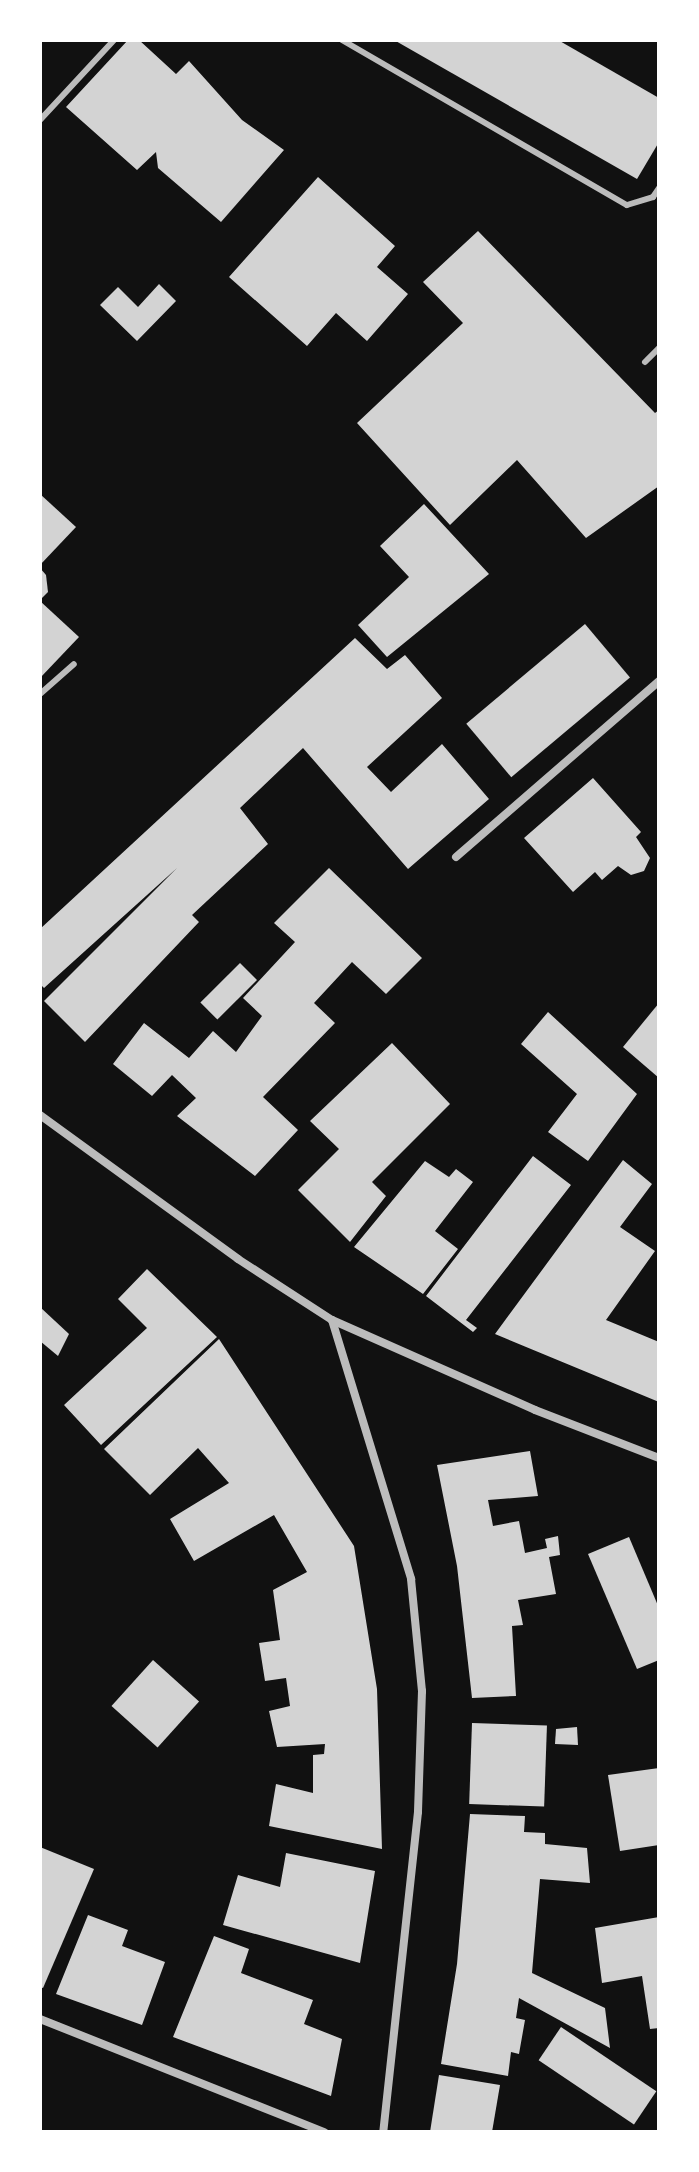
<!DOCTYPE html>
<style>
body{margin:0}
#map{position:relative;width:699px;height:2172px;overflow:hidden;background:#111;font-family:"PT Sans Narrow",sans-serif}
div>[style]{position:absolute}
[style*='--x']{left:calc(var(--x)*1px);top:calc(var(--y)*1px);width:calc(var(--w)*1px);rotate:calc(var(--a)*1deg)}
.building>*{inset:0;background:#d3d3d3;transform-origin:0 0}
.service>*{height:6px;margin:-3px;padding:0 3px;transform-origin:3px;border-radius:3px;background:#bcbcbc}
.minor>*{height:8px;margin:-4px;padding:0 4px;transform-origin:4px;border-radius:4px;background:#bcbcbc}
span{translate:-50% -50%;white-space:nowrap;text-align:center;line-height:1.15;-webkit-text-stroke:7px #fff;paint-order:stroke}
.frame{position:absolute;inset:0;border:42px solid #fff;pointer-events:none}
</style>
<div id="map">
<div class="building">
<div style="clip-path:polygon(128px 40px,139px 40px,176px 74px,189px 61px,242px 120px,284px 150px,221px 222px,158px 168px,156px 152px,137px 170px,66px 107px)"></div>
<div style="clip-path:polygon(394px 40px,558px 40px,659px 98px,659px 142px,637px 179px)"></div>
<div style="clip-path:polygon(318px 177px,395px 246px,377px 267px,408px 294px,367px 341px,336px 313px,307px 346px,229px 277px)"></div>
<div style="clip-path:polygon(478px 231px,655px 413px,659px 410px,659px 486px,586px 538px,517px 460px,450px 525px,357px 423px,463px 323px,423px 282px)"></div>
<div style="clip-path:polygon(159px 284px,176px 301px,137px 341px,100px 305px,118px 287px,138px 307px)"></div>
<div style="clip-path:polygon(40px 494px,76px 527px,40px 565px)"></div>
<div style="clip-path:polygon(424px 504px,489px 574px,387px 657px,358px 625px,409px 577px,380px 546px)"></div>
<div style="clip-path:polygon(40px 568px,46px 575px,48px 592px,40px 600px)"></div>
<div style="clip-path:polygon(40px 601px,79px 637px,40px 678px)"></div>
<div style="left:585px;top:624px;width:70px;height:155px;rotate:50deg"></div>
<div style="clip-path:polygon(355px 638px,387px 669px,405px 655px,442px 698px,367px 767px,391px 792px,442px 744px,489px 799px,408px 869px,303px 748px,240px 808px,268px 844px,192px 915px,199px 922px,85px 1042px,44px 1001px,177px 868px,44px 988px,40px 984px,40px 929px)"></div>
<div style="clip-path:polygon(593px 778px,641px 832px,636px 837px,650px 858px,644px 871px,631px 875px,618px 866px,602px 880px,595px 872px,573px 892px,524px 838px)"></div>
<div style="clip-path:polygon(329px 868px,422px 958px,386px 994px,352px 962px,314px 1003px,335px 1023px,263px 1097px,298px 1130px,255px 1176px,177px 1116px,196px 1098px,172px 1075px,152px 1096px,113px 1064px,144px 1023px,189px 1058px,213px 1031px,236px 1052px,262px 1016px,243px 998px,295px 942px,274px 923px)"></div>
<div style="left:240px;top:963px;width:24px;height:56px;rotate:45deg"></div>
<div style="clip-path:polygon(659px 1003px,659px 1078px,623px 1047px)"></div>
<div style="clip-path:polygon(548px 1012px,637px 1094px,588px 1161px,548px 1132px,577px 1094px,521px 1044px)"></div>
<div style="clip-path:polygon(392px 1043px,450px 1104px,372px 1182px,386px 1196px,350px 1242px,298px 1190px,339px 1149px,310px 1121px)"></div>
<div style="clip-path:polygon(533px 1156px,571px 1185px,466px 1320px,477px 1328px,473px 1332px,426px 1296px)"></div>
<div style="clip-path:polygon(623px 1160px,652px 1184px,620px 1227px,655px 1251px,606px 1320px,659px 1342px,659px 1402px,495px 1334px)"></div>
<div style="clip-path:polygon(425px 1161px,449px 1177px,456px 1169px,473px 1182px,435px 1231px,458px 1249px,423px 1294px,354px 1247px)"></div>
<div style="clip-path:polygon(147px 1269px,217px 1337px,101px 1445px,64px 1405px,147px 1328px,118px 1299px)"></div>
<div style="clip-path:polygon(40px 1307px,69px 1334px,58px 1356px,40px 1341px)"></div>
<div style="clip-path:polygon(219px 1339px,354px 1546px,377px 1689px,382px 1849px,269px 1826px,276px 1784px,313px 1793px,313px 1755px,324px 1754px,325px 1744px,277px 1747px,269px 1711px,290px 1706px,286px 1678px,265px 1681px,259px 1643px,280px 1640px,273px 1590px,307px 1572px,274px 1515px,194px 1561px,170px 1519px,229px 1483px,198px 1448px,150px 1495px,104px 1449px)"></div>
<div style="clip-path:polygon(530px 1451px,538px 1496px,488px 1500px,493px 1526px,519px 1521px,525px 1553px,547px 1548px,545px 1539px,558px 1536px,560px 1555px,549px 1557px,556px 1594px,518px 1600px,523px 1625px,512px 1626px,516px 1696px,472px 1698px,457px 1566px,437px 1465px)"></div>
<div style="clip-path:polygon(629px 1537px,659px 1608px,659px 1660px,637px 1669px,588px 1554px)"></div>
<div style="left:153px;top:1660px;width:62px;height:62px;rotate:42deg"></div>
<div style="left:472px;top:1723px;width:75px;height:81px;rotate:2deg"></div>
<div style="clip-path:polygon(577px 1727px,578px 1745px,555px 1744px,556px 1729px)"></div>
<div style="clip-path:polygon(659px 1768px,659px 1845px,620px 1851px,608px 1775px)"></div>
<div style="clip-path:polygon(470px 1814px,525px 1816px,524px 1832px,545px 1833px,545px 1844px,587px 1848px,590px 1883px,540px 1879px,532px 1973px,605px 2008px,610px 2048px,519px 1998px,516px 2018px,525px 2020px,519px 2054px,511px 2052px,508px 2076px,441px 2064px,457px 1964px)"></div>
<div style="clip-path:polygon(40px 1847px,94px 1869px,43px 1988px,40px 1987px)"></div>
<div style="clip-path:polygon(286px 1853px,375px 1871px,360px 1963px,223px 1925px,238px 1875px,280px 1887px)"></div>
<div style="clip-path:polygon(88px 1915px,128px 1930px,122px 1946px,165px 1962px,142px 2025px,56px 1994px)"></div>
<div style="clip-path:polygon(659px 1917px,659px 2028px,650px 2029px,642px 1976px,602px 1983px,595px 1928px)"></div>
<div style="clip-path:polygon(214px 1936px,249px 1949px,241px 1973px,313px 2000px,304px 2024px,342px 2039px,331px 2096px,173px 2037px)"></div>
<div style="left:561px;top:2027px;width:115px;height:40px;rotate:34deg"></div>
<div style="clip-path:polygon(439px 2075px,500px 2085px,492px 2132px,430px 2132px)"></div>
</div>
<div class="service">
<div style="--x:342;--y:40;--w:329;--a:30.1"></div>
<div style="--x:627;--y:205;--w:27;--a:-17"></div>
<div style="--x:653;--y:197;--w:11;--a:-56"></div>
<div style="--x:40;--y:120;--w:109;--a:-47.2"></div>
<div style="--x:645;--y:362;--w:20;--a:-45"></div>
<div style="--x:40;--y:694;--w:45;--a:-41.4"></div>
</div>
<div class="minor">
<div style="--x:456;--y:857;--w:269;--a:-40.9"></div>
<div style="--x:40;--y:1115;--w:245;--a:36"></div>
<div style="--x:238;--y:1259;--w:112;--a:33"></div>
<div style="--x:332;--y:1320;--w:222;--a:23.9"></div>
<div style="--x:535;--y:1410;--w:133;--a:21.2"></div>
<div style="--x:332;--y:1320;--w:271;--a:73"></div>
<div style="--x:411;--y:1579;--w:113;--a:84.4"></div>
<div style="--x:422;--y:1691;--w:121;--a:91.9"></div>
<div style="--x:418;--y:1812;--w:322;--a:96.2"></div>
<div style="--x:40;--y:2019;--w:306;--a:21.7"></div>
</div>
<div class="frame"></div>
</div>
